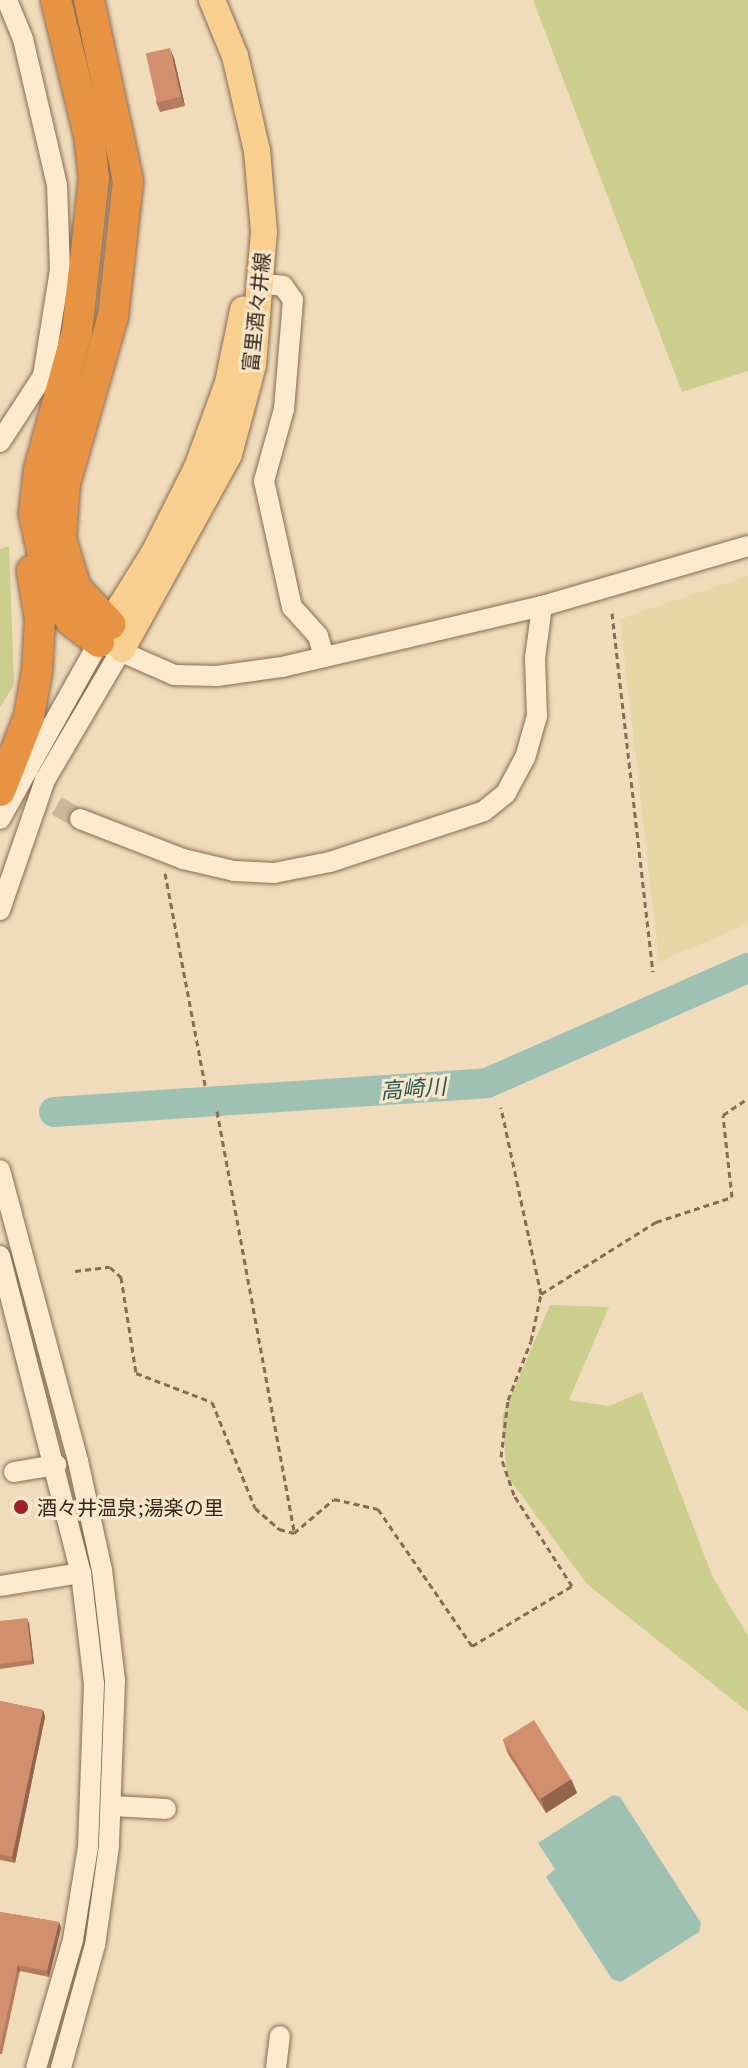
<!DOCTYPE html>
<meta charset="utf-8">
<style>
body{margin:0}
#map{position:relative;width:748px;height:2068px;overflow:hidden;background:#f0dcba;font-family:"PT Serif","Noto Sans JP",serif}
div>[style]{position:absolute}
[style*='--x']{left:calc(var(--x)*1px);top:calc(var(--y)*1px);width:calc(var(--w)*1px);rotate:calc(var(--a)*1deg)}
.farmland>*{inset:0;background:#e6d7a7}
.green>*{inset:0;background:#ccce8e}
.water>*{inset:0;background:#9fc1b4}
.river>*{height:30px;margin:-15px;padding:0 15px;transform-origin:15px;border-radius:15px;background:#9fc1b4}
.minor-tunnel>*{height:20px;margin-top:-10px;transform-origin:0;background:repeating-linear-gradient(90deg,#cbb79a 0 20px,transparent 0 30px)}
.path>*{height:3px;margin-top:-1.5px;transform-origin:0;background:repeating-linear-gradient(90deg,#886b54 0 6px,transparent 0 10px)}
.roads{filter:drop-shadow(0 0 2px #886b54) drop-shadow(0 0 2px #886b54)}
.minor>*{height:20px;margin:-10px;padding:0 10px;transform-origin:10px;border-radius:10px;background:#fbeacd}
.major>*{height:26px;margin:-13px;padding:0 13px;transform-origin:13px;border-radius:13px;background:#f8cf8e}
.highway>*{height:30px;margin:-15px;padding:0 15px;transform-origin:15px;border-radius:15px;background:#e89343}
.wall>*{inset:0;background:#b47b5e}
.shaded-wall>*{inset:0;background:#92644c;transform-origin:0 0}
.building>*{inset:0;background:#d18f6d;transform-origin:0 0}
.dots>*{width:22px;height:22px;translate:-50% -50%;box-sizing:border-box;border:4px solid #f7e7ca;border-radius:50%}
span{translate:-50% -50%;white-space:nowrap;text-align:center;line-height:1.15;-webkit-text-stroke:6px #f7e7ca;paint-order:stroke}
.street-label{font-size:20px;color:#36251a}
.poi-label{font-size:20px;color:#36251a}
.left{translate:0 -50%;text-align:left}
.water-label{font-size:22px;color:#285750;font-style:italic}
</style>
<div id="map">
<div class="farmland">
<div style="clip-path:polygon(748px 576px,748px 924px,659px 962px,620px 619px)"></div>
</div>
<div class="green">
<div style="clip-path:polygon(533px 0,748px 0,748px 371px,682px 392px)"></div>
<div style="clip-path:polygon(9px 546px,14px 685px,0 707px,0 549px)"></div>
<div style="clip-path:polygon(550px 1305px,609px 1307px,569px 1400px,609px 1406px,642px 1392px,713px 1578px,748px 1636px,748px 1712px,587px 1584px,507px 1476px,502px 1417px)"></div>
</div>
<div class="water">
<div style="clip-path:polygon(613px 1795px,620px 1797px,701px 1923px,699px 1932px,621px 1982px,612px 1979px,546px 1877px,555px 1869px,538px 1843px)"></div>
</div>
<div class="river">
<div style="--x:54;--y:1112;--w:434;--a:-3.8"></div>
<div style="--x:487;--y:1083;--w:285;--a:-23.8"></div>
</div>
<div class="minor-tunnel">
<div style="--x:4;--y:777;--w:87;--a:28.9"></div>
</div>
<div class="path">
<div style="--x:612;--y:613;--w:361;--a:83.5"></div>
<div style="--x:165;--y:873;--w:216;--a:79.3"></div>
<div style="--x:217;--y:1111;--w:428;--a:79.6"></div>
<div style="--x:75;--y:1271;--w:35;--a:-7"></div>
<div style="--x:110;--y:1267;--w:15;--a:42"></div>
<div style="--x:121;--y:1277;--w:97;--a:81.1"></div>
<div style="--x:136;--y:1373;--w:81;--a:20.9"></div>
<div style="--x:212;--y:1402;--w:114;--a:67.9"></div>
<div style="--x:255;--y:1508;--w:32;--a:41"></div>
<div style="--x:279;--y:1529;--w:16;--a:15"></div>
<div style="--x:294;--y:1533;--w:52;--a:-40.4"></div>
<div style="--x:334;--y:1499;--w:45;--a:12.8"></div>
<div style="--x:378;--y:1509;--w:166;--a:55.5"></div>
<div style="--x:472;--y:1646;--w:117;--a:-31"></div>
<div style="--x:572;--y:1586;--w:108;--a:-122.5"></div>
<div style="--x:514;--y:1495;--w:40;--a:-108.9"></div>
<div style="--x:501;--y:1457;--w:57;--a:-83"></div>
<div style="--x:508;--y:1400;--w:63;--a:-68.7"></div>
<div style="--x:531;--y:1341;--w:48;--a:-78"></div>
<div style="--x:541;--y:1294;--w:191;--a:-102.1"></div>
<div style="--x:541;--y:1294;--w:136;--a:-32.1"></div>
<div style="--x:656;--y:1222;--w:80;--a:-18.2"></div>
<div style="--x:732;--y:1197;--w:82;--a:-96.3"></div>
<div style="--x:723;--y:1115;--w:30;--a:-34"></div>
</div>
<div class="roads">
<div class="minor">
<div style="--x:262;--y:284;--w:21;--a:5"></div>
<div style="--x:283;--y:286;--w:17;--a:54"></div>
<div style="--x:293;--y:300;--w:109;--a:94.7"></div>
<div style="--x:284;--y:409;--w:75;--a:105.5"></div>
<div style="--x:264;--y:481;--w:129;--a:77.5"></div>
<div style="--x:292;--y:607;--w:39;--a:48"></div>
<div style="--x:318;--y:636;--w:22;--a:74"></div>
<div style="--x:0;--y:442;--w:79;--a:-56.9"></div>
<div style="--x:43;--y:376;--w:107;--a:-80.9"></div>
<div style="--x:60;--y:270;--w:85;--a:-92"></div>
<div style="--x:57;--y:185;--w:150;--a:-103.1"></div>
<div style="--x:23;--y:39;--w:42;--a:-112.3"></div>
<div style="--x:0;--y:819;--w:203;--a:-60.8"></div>
<div style="--x:99;--y:642;--w:82;--a:23.7"></div>
<div style="--x:174;--y:675;--w:43;--a:1.3"></div>
<div style="--x:217;--y:676;--w:66;--a:-7.9"></div>
<div style="--x:282;--y:667;--w:267;--a:-13.2"></div>
<div style="--x:542;--y:606;--w:215;--a:-16.2"></div>
<div style="--x:80;--y:819;--w:110;--a:21.2"></div>
<div style="--x:183;--y:859;--w:52;--a:13.2"></div>
<div style="--x:234;--y:871;--w:40;--a:2.9"></div>
<div style="--x:274;--y:873;--w:57;--a:-11.1"></div>
<div style="--x:330;--y:862;--w:162;--a:-18.3"></div>
<div style="--x:484;--y:811;--w:28;--a:-39"></div>
<div style="--x:506;--y:793;--w:40;--a:-62"></div>
<div style="--x:525;--y:758;--w:44;--a:-74.1"></div>
<div style="--x:537;--y:716;--w:58;--a:-92"></div>
<div style="--x:535;--y:658;--w:52;--a:-82.3"></div>
<div style="--x:0;--y:910;--w:138;--a:-70.9"></div>
<div style="--x:45;--y:780;--w:152;--a:-59.6"></div>
<div style="--x:0;--y:1170;--w:301;--a:75"></div>
<div style="--x:78;--y:1461;--w:112;--a:77.6"></div>
<div style="--x:102;--y:1570;--w:111;--a:83.3"></div>
<div style="--x:115;--y:1680;--w:166;--a:92.1"></div>
<div style="--x:109;--y:1846;--w:100;--a:98"></div>
<div style="--x:95;--y:1945;--w:128;--a:105.5"></div>
<div style="--x:0;--y:1256;--w:327;--a:75.7"></div>
<div style="--x:81;--y:1573;--w:112;--a:83.3"></div>
<div style="--x:94;--y:1684;--w:163;--a:92.1"></div>
<div style="--x:88;--y:1847;--w:94;--a:99.2"></div>
<div style="--x:73;--y:1940;--w:133;--a:106.1"></div>
<div style="--x:14;--y:1472;--w:43;--a:-9.5"></div>
<div style="--x:0;--y:1586;--w:82;--a:-9.1"></div>
<div style="--x:113;--y:1806;--w:53;--a:3.2"></div>
<div style="--x:276;--y:2068;--w:32;--a:-83"></div>
</div>
<div class="major">
<div style="--x:99;--y:641;--w:104;--a:-58"></div>
<div style="--x:154;--y:553;--w:95;--a:-63.2"></div>
<div style="--x:197;--y:468;--w:90;--a:-70"></div>
<div style="--x:228;--y:383;--w:75;--a:-78.4"></div>
<div style="--x:122;--y:649;--w:222;--a:-61.2"></div>
<div style="--x:229;--y:454;--w:92;--a:-74.9"></div>
<div style="--x:253;--y:365;--w:133;--a:-85.3"></div>
<div style="--x:264;--y:232;--w:81;--a:-94.9"></div>
<div style="--x:257;--y:151;--w:98;--a:-103"></div>
<div style="--x:235;--y:56;--w:61;--a:-112.3"></div>
</div>
<div class="highway">
<div style="--x:56;--y:0;--w:139;--a:76.3"></div>
<div style="--x:89;--y:135;--w:43;--a:83.4"></div>
<div style="--x:94;--y:178;--w:155;--a:96.3"></div>
<div style="--x:77;--y:332;--w:143;--a:105.4"></div>
<div style="--x:39;--y:470;--w:44;--a:96.5"></div>
<div style="--x:34;--y:514;--w:79;--a:77.6"></div>
<div style="--x:51;--y:591;--w:36;--a:56"></div>
<div style="--x:71;--y:621;--w:35;--a:37"></div>
<div style="--x:89;--y:0;--w:185;--a:77.8"></div>
<div style="--x:128;--y:181;--w:136;--a:96.3"></div>
<div style="--x:113;--y:316;--w:174;--a:106"></div>
<div style="--x:65;--y:483;--w:56;--a:94.1"></div>
<div style="--x:61;--y:539;--w:51;--a:73"></div>
<div style="--x:76;--y:588;--w:50;--a:46.6"></div>
<div style="--x:0;--y:791;--w:79;--a:-68.6"></div>
<div style="--x:29;--y:717;--w:47;--a:-80.1"></div>
<div style="--x:37;--y:671;--w:52;--a:-86.7"></div>
<div style="--x:40;--y:619;--w:49;--a:-99.5"></div>
</div>
</div>
<div class="wall">
<div style="clip-path:polygon(174px 58px,185px 106px,160px 112px,156px 102px)"></div>
<div style="clip-path:polygon(0 1621px,29px 1623px,34px 1664px,0 1669px)"></div>
<div style="clip-path:polygon(0 1701px,43px 1710px,45px 1717px,15px 1863px,0 1860px)"></div>
<div style="clip-path:polygon(503px 1740px,571px 1779px,577px 1793px,546px 1813px,508px 1754px)"></div>
<div style="clip-path:polygon(0 1912px,59px 1922px,61px 1928px,49px 1977px,20px 1971px,2px 2054px,0 2054px)"></div>
</div>
<div class="shaded-wall">
<div style="clip-path:polygon(170px 48px,174px 58px,185px 106px,181px 97px)"></div>
<div style="clip-path:polygon(27px 1618px,29px 1623px,34px 1664px,32px 1660px)"></div>
<div style="clip-path:polygon(43px 1710px,45px 1717px,15px 1863px,12px 1857px)"></div>
<div style="clip-path:polygon(571px 1779px,577px 1793px,546px 1813px,541px 1799px)"></div>
<div style="clip-path:polygon(59px 1922px,61px 1928px,49px 1977px,47px 1971px)"></div>
<div style="left:18px;top:1965px;width:6px;height:85px;rotate:72deg"></div>
</div>
<div class="building">
<div style="left:170px;top:48px;width:50px;height:25px;rotate:77deg"></div>
<div style="clip-path:polygon(27px 1618px,32px 1660px,0 1664px,0 1621px)"></div>
<div style="clip-path:polygon(0 1701px,43px 1710px,12px 1857px,0 1854px)"></div>
<div style="left:534px;top:1720px;width:70px;height:37px;rotate:58deg"></div>
<div style="clip-path:polygon(0 1912px,59px 1922px,47px 1971px,18px 1965px,0 2048px)"></div>
</div>
<div class="dots">
<div style="left:21px;top:1507px;background:#9b202a"></div>
</div>
<div class="street-label">
<span style="left:256px;top:312px;rotate:-84deg">富里酒々井線</span>
</div>
<div class="poi-label">
<span class="left" style="left:37px;top:1507px">酒々井温泉;湯楽の里</span>
</div>
<div class="water-label">
<span style="left:413px;top:1088px;rotate:-4deg">高崎川</span>
</div>
</div>
